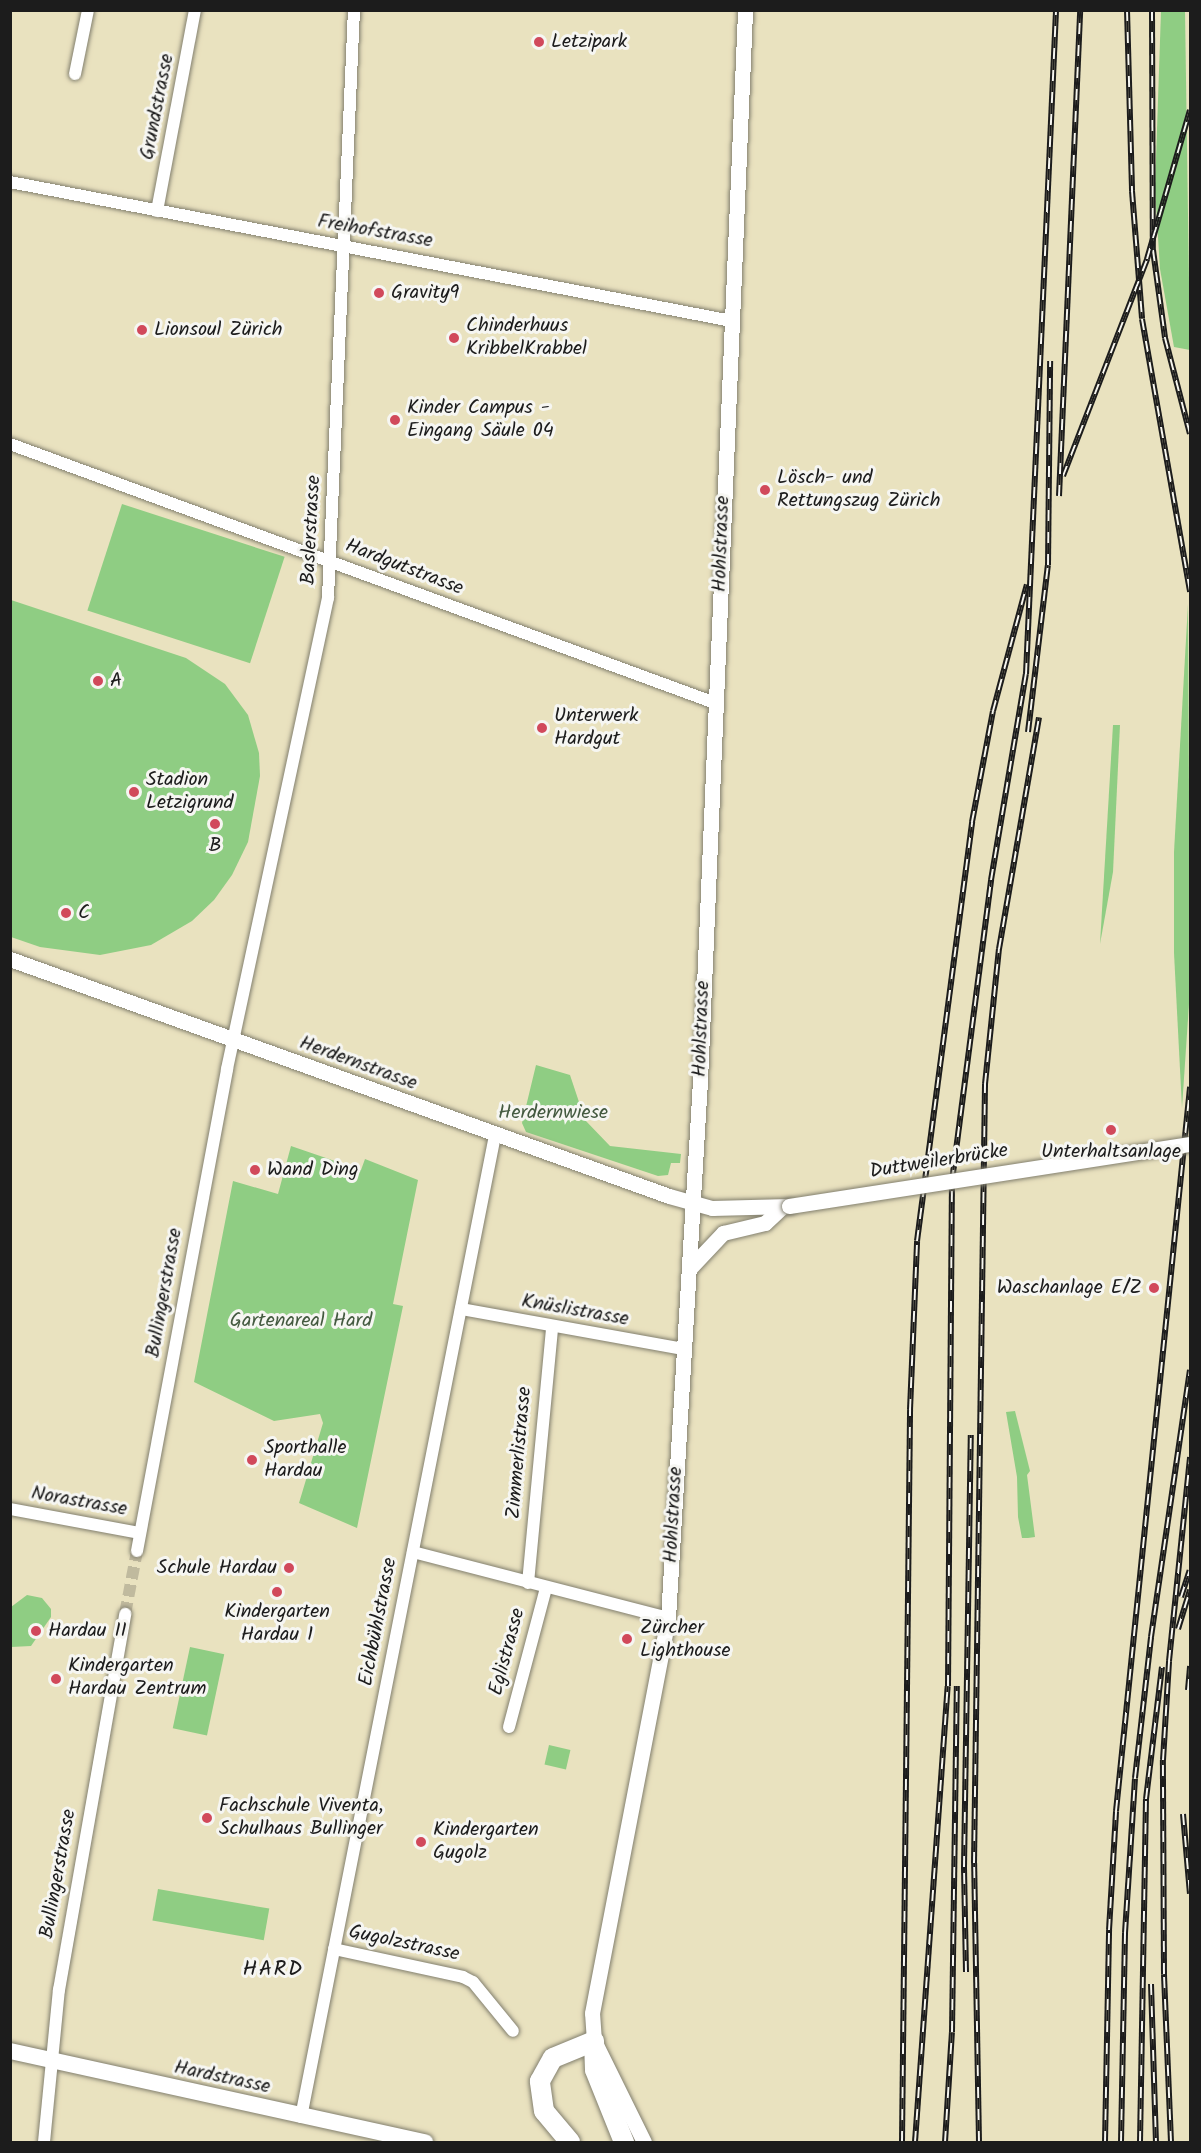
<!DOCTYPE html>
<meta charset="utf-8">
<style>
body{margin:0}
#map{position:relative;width:1201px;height:2153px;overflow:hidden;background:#e9e2bf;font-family:Kalam,sans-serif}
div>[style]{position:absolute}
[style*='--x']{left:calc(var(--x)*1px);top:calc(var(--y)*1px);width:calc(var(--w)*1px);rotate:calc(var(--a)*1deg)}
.green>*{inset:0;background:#8fcd83;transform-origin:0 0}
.minor-tunnel>*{height:12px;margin-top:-6px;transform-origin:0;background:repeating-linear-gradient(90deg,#c0ba9e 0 12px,transparent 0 18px)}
.roads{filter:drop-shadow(0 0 2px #827f6e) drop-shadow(0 0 2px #827f6e)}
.minor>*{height:12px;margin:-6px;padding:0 6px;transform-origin:6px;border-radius:6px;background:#fff}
.tertiary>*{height:15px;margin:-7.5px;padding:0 7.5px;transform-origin:7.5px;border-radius:7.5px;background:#fff}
.secondary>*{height:16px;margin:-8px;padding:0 8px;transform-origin:8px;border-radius:8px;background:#fff}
.primary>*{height:20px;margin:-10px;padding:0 10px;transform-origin:10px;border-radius:10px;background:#fff}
.rail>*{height:6px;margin-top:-3px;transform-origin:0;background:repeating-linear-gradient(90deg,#f6f6f2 0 11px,#1c1c1c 0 22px);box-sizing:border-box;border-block:2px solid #1c1c1c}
.bridges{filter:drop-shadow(0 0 2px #827f6e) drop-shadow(0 0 2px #827f6e)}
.tertiary-bridge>*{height:15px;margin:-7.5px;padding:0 7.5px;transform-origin:7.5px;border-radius:7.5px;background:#fff}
.dots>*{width:16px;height:16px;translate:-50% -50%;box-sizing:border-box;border:3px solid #f6f6f2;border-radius:50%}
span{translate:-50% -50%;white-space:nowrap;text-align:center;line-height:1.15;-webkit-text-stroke:6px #f6f6f2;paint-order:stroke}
.poi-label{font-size:20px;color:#1c1c1c}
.left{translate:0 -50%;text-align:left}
.right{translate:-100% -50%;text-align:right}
.street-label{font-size:20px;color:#1c1c1c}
.park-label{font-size:20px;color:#445a40}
.quarter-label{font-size:22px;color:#1c1c1c;letter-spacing:1.5px}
.frame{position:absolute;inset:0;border:12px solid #1c1c1c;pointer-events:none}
</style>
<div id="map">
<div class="green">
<div style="clip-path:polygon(1161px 11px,1185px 11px,1190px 350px,1174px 347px,1160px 269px,1155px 189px)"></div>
<div style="left:122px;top:504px;width:171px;height:112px;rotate:18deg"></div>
<div style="clip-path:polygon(11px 600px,186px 658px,225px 684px,248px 715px,259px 753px,260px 776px,248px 842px,232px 875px,214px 900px,192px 921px,151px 945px,100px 955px,40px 947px,11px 937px)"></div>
<div style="clip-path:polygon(1188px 604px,1190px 989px,1182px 1108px,1174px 953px,1174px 852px)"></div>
<div style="clip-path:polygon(1113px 725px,1120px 725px,1113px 872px,1100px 944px)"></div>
<div style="clip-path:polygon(536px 1065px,570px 1075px,585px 1120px,610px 1146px,681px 1154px,680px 1163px,671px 1163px,668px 1175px,658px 1176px,526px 1132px,522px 1123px)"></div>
<div style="clip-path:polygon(291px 1146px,361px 1170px,365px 1159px,418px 1180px,393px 1304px,403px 1306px,357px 1528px,299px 1503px,323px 1423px,320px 1414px,274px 1421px,194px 1382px,233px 1181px,278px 1194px)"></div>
<div style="clip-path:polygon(1015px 1411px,1030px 1471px,1027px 1475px,1035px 1537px,1028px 1538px,1022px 1538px,1018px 1517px,1017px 1477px,1006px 1412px)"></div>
<div style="clip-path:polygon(27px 1595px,42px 1598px,51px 1609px,51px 1617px,31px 1646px,11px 1647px,11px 1607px)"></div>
<div style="left:190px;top:1647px;width:35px;height:83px;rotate:12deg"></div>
<div style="left:549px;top:1745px;width:22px;height:20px;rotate:13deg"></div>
<div style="left:158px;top:1889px;width:113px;height:32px;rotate:10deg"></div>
</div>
<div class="minor-tunnel">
<div style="--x:125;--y:1614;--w:64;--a:-79.2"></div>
</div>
<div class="roads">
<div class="minor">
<div style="--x:75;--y:74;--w:65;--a:-78.5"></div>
<div style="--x:10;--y:182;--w:735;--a:10.9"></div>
<div style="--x:157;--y:211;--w:205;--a:-79.3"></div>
<div style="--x:10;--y:444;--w:751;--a:20.17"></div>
<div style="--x:461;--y:1309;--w:227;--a:10.2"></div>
<div style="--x:10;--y:1509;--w:132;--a:10.5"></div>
<div style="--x:137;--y:1551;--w:490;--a:-79.4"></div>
<div style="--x:227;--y:1069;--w:482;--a:-77.9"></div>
<div style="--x:328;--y:598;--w:589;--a:-87.47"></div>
<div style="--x:413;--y:1552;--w:263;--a:14.5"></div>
<div style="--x:528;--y:1583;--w:256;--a:-84.6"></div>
<div style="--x:509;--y:1727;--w:144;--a:-75.1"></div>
<div style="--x:334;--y:1949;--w:132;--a:12.2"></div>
<div style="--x:463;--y:1977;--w:11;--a:27"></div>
<div style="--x:473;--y:1982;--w:63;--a:50.8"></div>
<div style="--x:301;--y:2117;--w:1001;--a:-78.82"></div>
<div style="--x:44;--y:2142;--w:153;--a:-84.4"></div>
<div style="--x:59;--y:1990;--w:382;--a:-80"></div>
</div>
<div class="tertiary">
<div style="--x:10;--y:959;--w:700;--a:19.78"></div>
<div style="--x:669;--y:1196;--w:45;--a:15.6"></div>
<div style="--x:712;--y:1208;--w:77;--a:-1.5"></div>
<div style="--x:689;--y:1269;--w:50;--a:-46.6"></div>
<div style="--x:723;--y:1233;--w:43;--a:-13.4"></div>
<div style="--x:765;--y:1223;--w:23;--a:-43"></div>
<div style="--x:644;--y:2142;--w:113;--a:-116.3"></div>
<div style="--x:594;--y:2041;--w:28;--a:-94"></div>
<div style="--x:592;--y:2013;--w:402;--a:-79.1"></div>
<div style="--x:668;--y:1618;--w:538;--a:-86.59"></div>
<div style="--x:700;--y:1081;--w:1072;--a:-87.59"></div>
</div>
<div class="secondary">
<div style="--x:10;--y:2051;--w:425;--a:12.4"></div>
</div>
<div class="primary">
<div style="--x:594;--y:2041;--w:29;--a:88"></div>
<div style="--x:595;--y:2070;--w:78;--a:68.1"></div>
<div style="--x:570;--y:2142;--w:40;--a:-130"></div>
<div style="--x:544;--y:2111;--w:30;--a:-98"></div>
<div style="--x:540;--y:2081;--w:26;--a:-61"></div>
<div style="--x:553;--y:2058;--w:44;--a:-22.5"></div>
</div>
</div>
<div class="rail">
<div style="--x:1127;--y:10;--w:181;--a:88.4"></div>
<div style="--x:1132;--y:191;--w:128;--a:85.5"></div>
<div style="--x:1142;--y:319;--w:277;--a:80"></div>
<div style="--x:1152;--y:10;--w:240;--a:89.8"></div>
<div style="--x:1153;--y:250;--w:89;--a:82.2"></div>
<div style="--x:1165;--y:338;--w:99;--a:75.4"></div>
<div style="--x:1063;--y:476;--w:233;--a:-68.8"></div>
<div style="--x:1147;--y:259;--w:155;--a:-73.9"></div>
<div style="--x:1059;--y:496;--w:486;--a:-87.5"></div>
<div style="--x:1028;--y:732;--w:168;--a:-83.2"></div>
<div style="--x:1048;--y:565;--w:204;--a:-89.4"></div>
<div style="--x:1181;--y:1597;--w:28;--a:-72"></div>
<div style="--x:1178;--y:1629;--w:41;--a:-72.9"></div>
<div style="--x:1188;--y:1690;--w:24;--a:-85"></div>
<div style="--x:1183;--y:1814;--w:80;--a:85"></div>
<div style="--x:966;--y:1972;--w:105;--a:-91.1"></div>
<div style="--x:964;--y:1867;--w:432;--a:-89.1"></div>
<div style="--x:1151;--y:1984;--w:158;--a:88.2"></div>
<div style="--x:902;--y:2142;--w:732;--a:-89.37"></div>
<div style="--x:910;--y:1410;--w:169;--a:-87.6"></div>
<div style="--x:917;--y:1241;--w:423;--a:-82.5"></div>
<div style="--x:972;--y:822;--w:113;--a:-79.3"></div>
<div style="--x:993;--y:711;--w:131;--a:-75"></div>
<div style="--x:915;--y:2142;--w:457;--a:-85.9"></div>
<div style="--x:948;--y:1686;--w:505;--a:-89.55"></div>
<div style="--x:952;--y:1181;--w:304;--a:-82.6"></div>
<div style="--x:991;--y:880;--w:209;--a:-80.4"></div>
<div style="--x:1026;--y:674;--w:665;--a:-87.41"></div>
<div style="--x:945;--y:2142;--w:110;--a:-86.4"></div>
<div style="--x:952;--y:2032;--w:346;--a:-89.2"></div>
<div style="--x:979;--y:2142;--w:279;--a:-91"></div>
<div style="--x:974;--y:1863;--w:779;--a:-89.19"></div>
<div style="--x:985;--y:1084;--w:136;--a:-84.1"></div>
<div style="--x:999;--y:949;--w:235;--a:-80.2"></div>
<div style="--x:1105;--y:2142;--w:212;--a:-88.9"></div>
<div style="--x:1109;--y:1930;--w:119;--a:-86.6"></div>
<div style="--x:1116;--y:1811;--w:728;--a:-84.16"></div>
<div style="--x:1121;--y:2142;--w:209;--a:-88.9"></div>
<div style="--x:1125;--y:1933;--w:155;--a:-86.3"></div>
<div style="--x:1135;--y:1778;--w:142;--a:-83.5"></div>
<div style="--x:1151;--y:1637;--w:270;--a:-81.7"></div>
<div style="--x:1140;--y:2142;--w:343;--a:-89"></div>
<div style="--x:1146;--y:1799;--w:133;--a:-83.1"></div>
<div style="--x:1171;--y:2142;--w:168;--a:-92.4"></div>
<div style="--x:1164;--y:1974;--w:214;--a:-90.3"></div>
<div style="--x:1163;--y:1760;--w:99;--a:-86.5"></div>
<div style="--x:1169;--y:1661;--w:205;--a:-84.1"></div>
</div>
<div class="bridges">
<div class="tertiary-bridge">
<div style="--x:789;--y:1206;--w:406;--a:-8.8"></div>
</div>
</div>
<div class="dots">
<div style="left:539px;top:42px;background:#d1495b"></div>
<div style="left:379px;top:293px;background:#d1495b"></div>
<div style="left:142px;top:330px;background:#d1495b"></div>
<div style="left:454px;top:338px;background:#d1495b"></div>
<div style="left:395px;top:420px;background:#d1495b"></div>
<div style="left:765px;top:490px;background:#d1495b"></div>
<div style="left:98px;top:681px;background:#d1495b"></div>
<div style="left:542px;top:728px;background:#d1495b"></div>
<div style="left:134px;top:792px;background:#d1495b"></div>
<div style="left:215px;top:824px;background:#d1495b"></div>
<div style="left:66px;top:913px;background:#d1495b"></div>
<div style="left:1111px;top:1130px;background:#d1495b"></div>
<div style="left:255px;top:1170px;background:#d1495b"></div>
<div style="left:1154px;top:1288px;background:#d1495b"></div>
<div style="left:252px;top:1460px;background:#d1495b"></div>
<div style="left:289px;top:1568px;background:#d1495b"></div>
<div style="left:277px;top:1592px;background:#d1495b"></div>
<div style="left:36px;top:1631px;background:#d1495b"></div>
<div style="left:627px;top:1639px;background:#d1495b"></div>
<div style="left:56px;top:1679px;background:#d1495b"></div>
<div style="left:207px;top:1818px;background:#d1495b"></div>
<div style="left:421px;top:1842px;background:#d1495b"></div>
</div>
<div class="poi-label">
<span class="left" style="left:551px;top:42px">Letzipark</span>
<span class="left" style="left:391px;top:293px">Gravity9</span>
<span class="left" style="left:466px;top:338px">Chinderhuus<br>KribbelKrabbel</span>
<span class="left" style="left:154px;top:330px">Lionsoul Zürich</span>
<span class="left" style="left:407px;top:420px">Kinder Campus -<br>Eingang Säule 04</span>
<span class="left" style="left:777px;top:490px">Lösch- und<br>Rettungszug Zürich</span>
<span class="left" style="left:110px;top:681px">A</span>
<span class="left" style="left:554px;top:728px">Unterwerk<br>Hardgut</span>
<span class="left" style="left:146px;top:792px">Stadion<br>Letzigrund</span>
<span style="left:215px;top:846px">B</span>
<span class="left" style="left:78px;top:913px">C</span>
<span style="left:1111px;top:1152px">Unterhaltsanlage</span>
<span class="left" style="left:267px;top:1170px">Wand Ding</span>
<span class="right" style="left:1142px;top:1288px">Waschanlage E/Z</span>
<span class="left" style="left:264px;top:1460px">Sporthalle<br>Hardau</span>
<span class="right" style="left:277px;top:1568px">Schule Hardau</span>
<span style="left:277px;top:1624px">Kindergarten<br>Hardau 1</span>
<span class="left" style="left:640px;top:1640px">Zürcher<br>Lighthouse</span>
<span class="left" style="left:48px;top:1631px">Hardau II</span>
<span class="left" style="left:68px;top:1678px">Kindergarten<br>Hardau Zentrum</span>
<span class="left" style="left:219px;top:1818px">Fachschule Viventa,<br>Schulhaus Bullinger</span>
<span class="left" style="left:433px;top:1842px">Kindergarten<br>Gugolz</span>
</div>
<div class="street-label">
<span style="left:158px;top:107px;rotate:-79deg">Grundstrasse</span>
<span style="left:375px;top:232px;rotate:10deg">Freihofstrasse</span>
<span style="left:312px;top:530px;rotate:-87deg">Baslerstrasse</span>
<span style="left:722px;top:544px;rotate:-88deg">Hohlstrasse</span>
<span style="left:404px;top:568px;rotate:21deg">Hardgutstrasse</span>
<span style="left:702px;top:1029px;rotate:-88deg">Hohlstrasse</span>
<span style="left:358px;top:1064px;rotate:20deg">Herdernstrasse</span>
<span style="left:939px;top:1162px;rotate:-9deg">Duttweilerbrücke</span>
<span style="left:165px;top:1293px;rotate:-80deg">Bullingerstrasse</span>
<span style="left:575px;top:1311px;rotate:10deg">Knüslistrasse</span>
<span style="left:520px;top:1453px;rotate:-85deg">Zimmerlistrasse</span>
<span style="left:79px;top:1502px;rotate:10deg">Norastrasse</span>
<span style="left:674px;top:1515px;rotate:-87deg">Hohlstrasse</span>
<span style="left:379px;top:1622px;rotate:-79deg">Eichbühlstrasse</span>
<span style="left:508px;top:1652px;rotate:-75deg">Eglistrasse</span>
<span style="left:59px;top:1874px;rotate:-80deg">Bullingerstrasse</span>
<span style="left:404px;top:1944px;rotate:12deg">Gugolzstrasse</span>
<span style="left:222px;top:2078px;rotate:12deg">Hardstrasse</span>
</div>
<div class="park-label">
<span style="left:553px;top:1113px">Herdernwiese</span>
<span style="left:301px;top:1321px">Gartenareal Hard</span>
</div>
<div class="quarter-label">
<span style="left:273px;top:1970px">HARD</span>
</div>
<div class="frame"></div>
</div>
